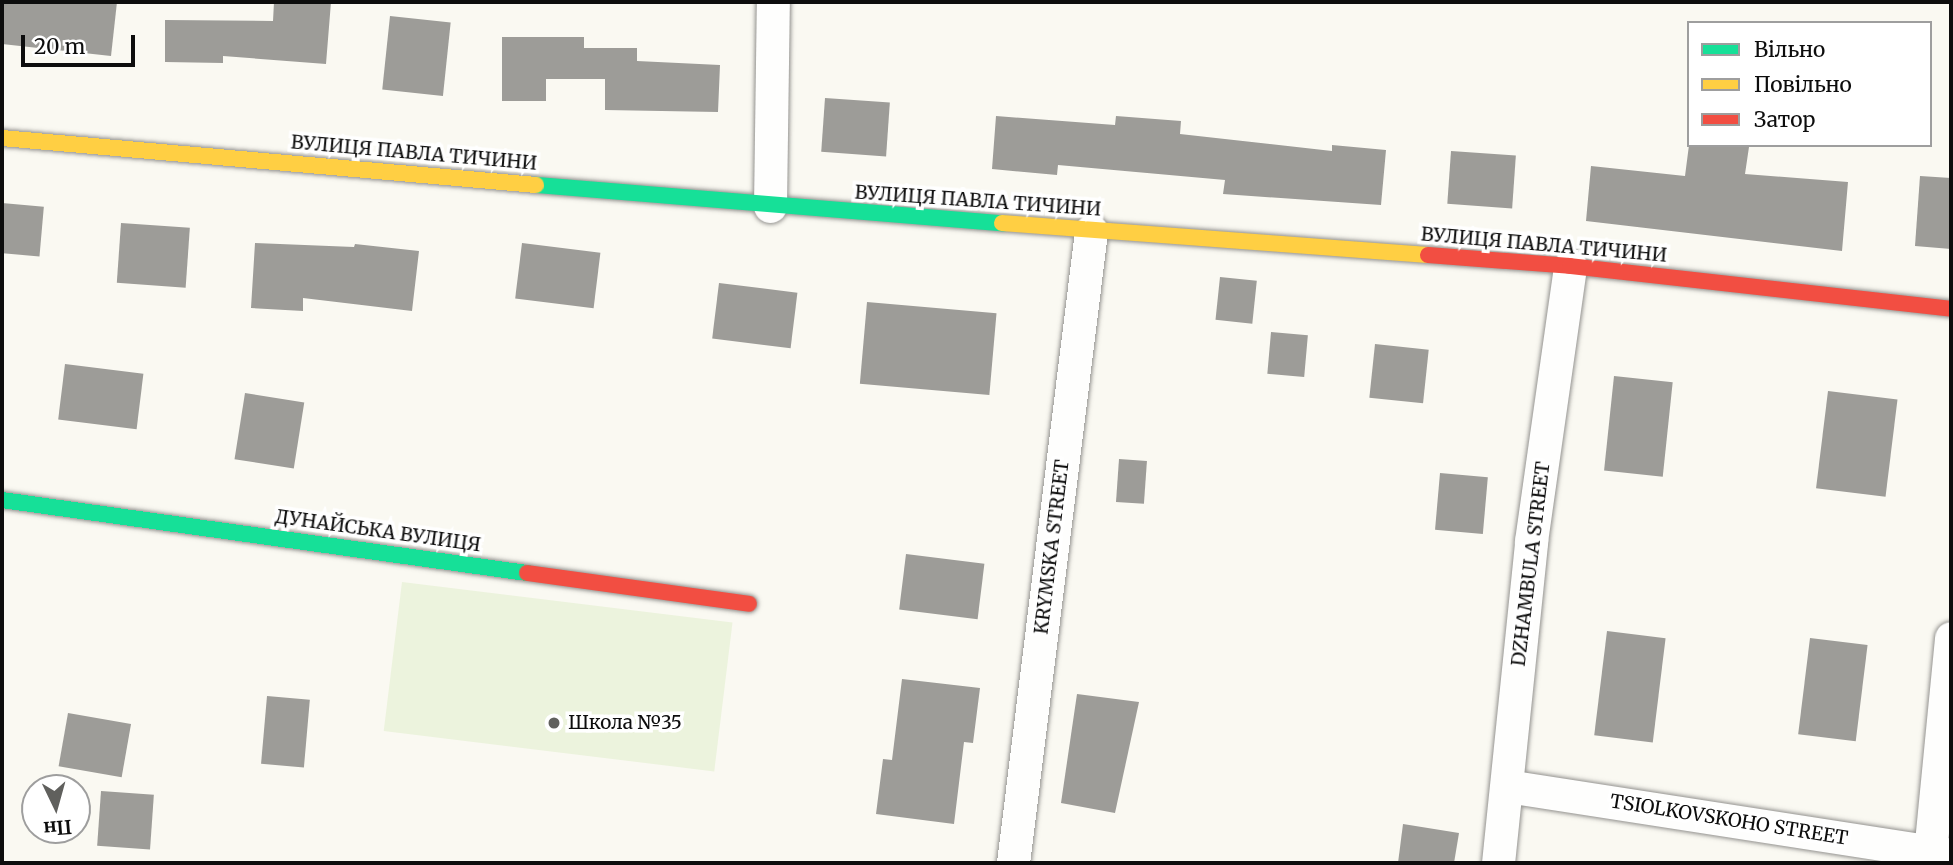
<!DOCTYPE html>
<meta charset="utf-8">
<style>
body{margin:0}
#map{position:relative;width:1953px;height:865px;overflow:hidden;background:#faf9f2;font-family:Merriweather,serif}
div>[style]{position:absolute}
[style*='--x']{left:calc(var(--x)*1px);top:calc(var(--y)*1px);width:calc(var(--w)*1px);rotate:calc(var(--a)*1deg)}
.pitch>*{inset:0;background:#ecf3dd;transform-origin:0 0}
.building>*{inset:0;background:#9d9c98;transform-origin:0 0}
.roads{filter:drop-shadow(0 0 2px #949390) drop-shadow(0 0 2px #949390)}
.street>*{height:33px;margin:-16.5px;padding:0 16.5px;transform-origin:16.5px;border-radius:16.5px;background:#fefefd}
.fast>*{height:16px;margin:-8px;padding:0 8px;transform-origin:8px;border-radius:8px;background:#16e098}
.slow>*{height:16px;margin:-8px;padding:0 8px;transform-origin:8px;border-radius:8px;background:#ffcf43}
.jam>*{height:16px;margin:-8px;padding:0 8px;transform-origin:8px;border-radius:8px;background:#f24e42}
.dots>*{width:19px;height:19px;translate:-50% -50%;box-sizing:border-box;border:4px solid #fff;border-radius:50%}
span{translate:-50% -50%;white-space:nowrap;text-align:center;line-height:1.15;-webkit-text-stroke:7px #fff;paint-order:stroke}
.street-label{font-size:19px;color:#0d0d0d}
.poi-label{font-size:19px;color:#0d0d0d}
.left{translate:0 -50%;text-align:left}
.frame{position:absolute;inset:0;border:4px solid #0d0d0d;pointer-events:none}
.legend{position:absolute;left:1687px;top:21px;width:245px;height:126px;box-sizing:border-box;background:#fff;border:2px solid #9e9e9e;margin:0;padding:9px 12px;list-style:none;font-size:21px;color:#0d0d0d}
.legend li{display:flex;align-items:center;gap:14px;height:35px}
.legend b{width:35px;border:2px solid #9e9e9e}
.north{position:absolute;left:21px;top:774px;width:70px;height:70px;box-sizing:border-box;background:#fff;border:2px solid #9e9e9e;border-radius:50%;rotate:175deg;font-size:19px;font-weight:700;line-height:28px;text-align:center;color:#0d0d0d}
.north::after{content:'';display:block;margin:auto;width:24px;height:32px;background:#60605d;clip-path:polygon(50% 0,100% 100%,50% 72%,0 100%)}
.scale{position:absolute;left:21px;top:35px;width:114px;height:32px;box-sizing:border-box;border:4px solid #0d0d0d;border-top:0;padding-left:9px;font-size:21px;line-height:24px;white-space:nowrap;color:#0d0d0d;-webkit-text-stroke:5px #fff;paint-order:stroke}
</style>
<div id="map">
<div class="pitch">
<div style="left:402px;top:582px;width:333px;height:150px;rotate:7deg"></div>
</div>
<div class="building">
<div style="clip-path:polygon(2px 2px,117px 2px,111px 56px,2px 44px)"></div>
<div style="clip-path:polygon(274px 2px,331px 2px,326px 64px,223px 56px,223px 63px,165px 62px,165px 20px,273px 21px)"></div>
<div style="left:390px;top:16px;width:61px;height:74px;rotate:6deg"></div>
<div style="clip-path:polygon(502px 37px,584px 37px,584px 48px,637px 48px,637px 61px,720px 65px,718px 112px,605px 110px,605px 79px,546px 79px,546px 101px,502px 101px)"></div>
<div style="left:825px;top:98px;width:65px;height:54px;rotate:4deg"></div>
<div style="clip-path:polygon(996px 116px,1115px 125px,1116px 116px,1181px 121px,1180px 134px,1332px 151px,1332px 145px,1386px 150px,1381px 205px,1223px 194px,1225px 180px,1058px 165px,1057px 175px,992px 169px)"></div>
<div style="clip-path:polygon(1689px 145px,1749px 147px,1745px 174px,1848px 182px,1842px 251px,1586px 221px,1591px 166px,1685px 176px)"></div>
<div style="left:1451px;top:151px;width:65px;height:53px;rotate:4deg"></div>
<div style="clip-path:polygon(1920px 176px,1951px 178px,1951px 249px,1915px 246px)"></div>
<div style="left:2px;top:203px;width:42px;height:50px;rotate:5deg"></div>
<div style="left:121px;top:223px;width:69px;height:60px;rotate:4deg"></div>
<div style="clip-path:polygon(255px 243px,354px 247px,355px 244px,419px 251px,412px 311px,303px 298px,303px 311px,251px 308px)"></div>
<div style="left:522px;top:243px;width:79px;height:56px;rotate:7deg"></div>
<div style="left:1220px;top:277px;width:37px;height:43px;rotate:6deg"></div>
<div style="left:719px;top:283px;width:79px;height:56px;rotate:7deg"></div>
<div style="left:867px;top:302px;width:130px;height:82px;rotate:5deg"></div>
<div style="left:1271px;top:332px;width:37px;height:42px;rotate:5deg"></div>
<div style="left:1375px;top:344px;width:54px;height:54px;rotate:6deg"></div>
<div style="left:65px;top:364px;width:79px;height:56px;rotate:7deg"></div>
<div style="left:1614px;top:376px;width:59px;height:95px;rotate:6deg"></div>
<div style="left:1828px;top:391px;width:70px;height:98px;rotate:7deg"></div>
<div style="left:245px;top:393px;width:60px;height:67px;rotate:9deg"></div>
<div style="left:1119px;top:459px;width:28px;height:43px;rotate:4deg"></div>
<div style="left:1440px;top:473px;width:48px;height:57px;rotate:5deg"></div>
<div style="left:906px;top:554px;width:79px;height:56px;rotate:7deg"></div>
<div style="left:1607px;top:631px;width:59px;height:105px;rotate:7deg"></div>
<div style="left:1810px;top:638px;width:58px;height:97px;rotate:7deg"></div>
<div style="clip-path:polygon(902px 679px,980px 688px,973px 743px,964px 742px,954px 824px,876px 814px,883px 759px,892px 760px)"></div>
<div style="clip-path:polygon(1077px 694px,1139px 702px,1115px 813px,1061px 803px)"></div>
<div style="left:267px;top:696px;width:43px;height:68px;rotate:5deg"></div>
<div style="left:68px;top:713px;width:64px;height:54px;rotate:10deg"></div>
<div style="left:101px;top:791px;width:53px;height:55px;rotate:4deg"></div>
<div style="clip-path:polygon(1403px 824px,1459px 833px,1454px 863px,1398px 863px)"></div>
</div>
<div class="roads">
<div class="street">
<div style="--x:770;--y:206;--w:204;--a:-89.2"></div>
<div style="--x:1507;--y:786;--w:449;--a:8.8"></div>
<div style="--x:1013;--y:863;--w:637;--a:-82.96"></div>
<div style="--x:1498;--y:863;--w:324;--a:-84.1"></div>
<div style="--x:1531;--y:541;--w:278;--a:-81.9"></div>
<div style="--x:1929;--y:863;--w:226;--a:-84.4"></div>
</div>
<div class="fast">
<div style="--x:536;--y:185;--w:468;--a:4.7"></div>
<div style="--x:2;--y:500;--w:530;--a:7.92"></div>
</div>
<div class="slow">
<div style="--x:2;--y:138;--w:536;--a:5.03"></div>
<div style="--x:1002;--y:223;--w:427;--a:4.3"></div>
</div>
<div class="jam">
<div style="--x:1428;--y:255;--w:142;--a:4.4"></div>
<div style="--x:1570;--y:266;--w:383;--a:6.4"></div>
<div style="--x:527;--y:573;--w:224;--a:7.9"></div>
</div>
</div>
<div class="dots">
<div style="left:554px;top:723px;background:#60605d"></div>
</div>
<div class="street-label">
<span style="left:414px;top:153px;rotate:5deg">ВУЛИЦЯ ПАВЛА ТИЧИНИ</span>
<span style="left:978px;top:201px;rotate:4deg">ВУЛИЦЯ ПАВЛА ТИЧИНИ</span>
<span style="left:1544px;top:245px;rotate:5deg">ВУЛИЦЯ ПАВЛА ТИЧИНИ</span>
<span style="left:378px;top:531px;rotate:8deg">ДУНАЙСЬКА ВУЛИЦЯ</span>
<span style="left:1052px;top:547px;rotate:-83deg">KRYMSKA STREET</span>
<span style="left:1531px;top:564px;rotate:-83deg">DZHAMBULA STREET</span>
<span style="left:1729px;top:820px;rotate:9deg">TSIOLKOVSKOHO STREET</span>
</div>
<div class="poi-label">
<span class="left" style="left:568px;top:723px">Школа №35</span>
</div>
<div class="frame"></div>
<ul class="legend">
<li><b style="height:9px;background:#16e098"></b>Вільно</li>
<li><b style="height:9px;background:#ffcf43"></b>Повільно</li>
<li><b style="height:9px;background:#f24e42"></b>Затор</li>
</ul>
<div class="north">Пн</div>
<div class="scale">20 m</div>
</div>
